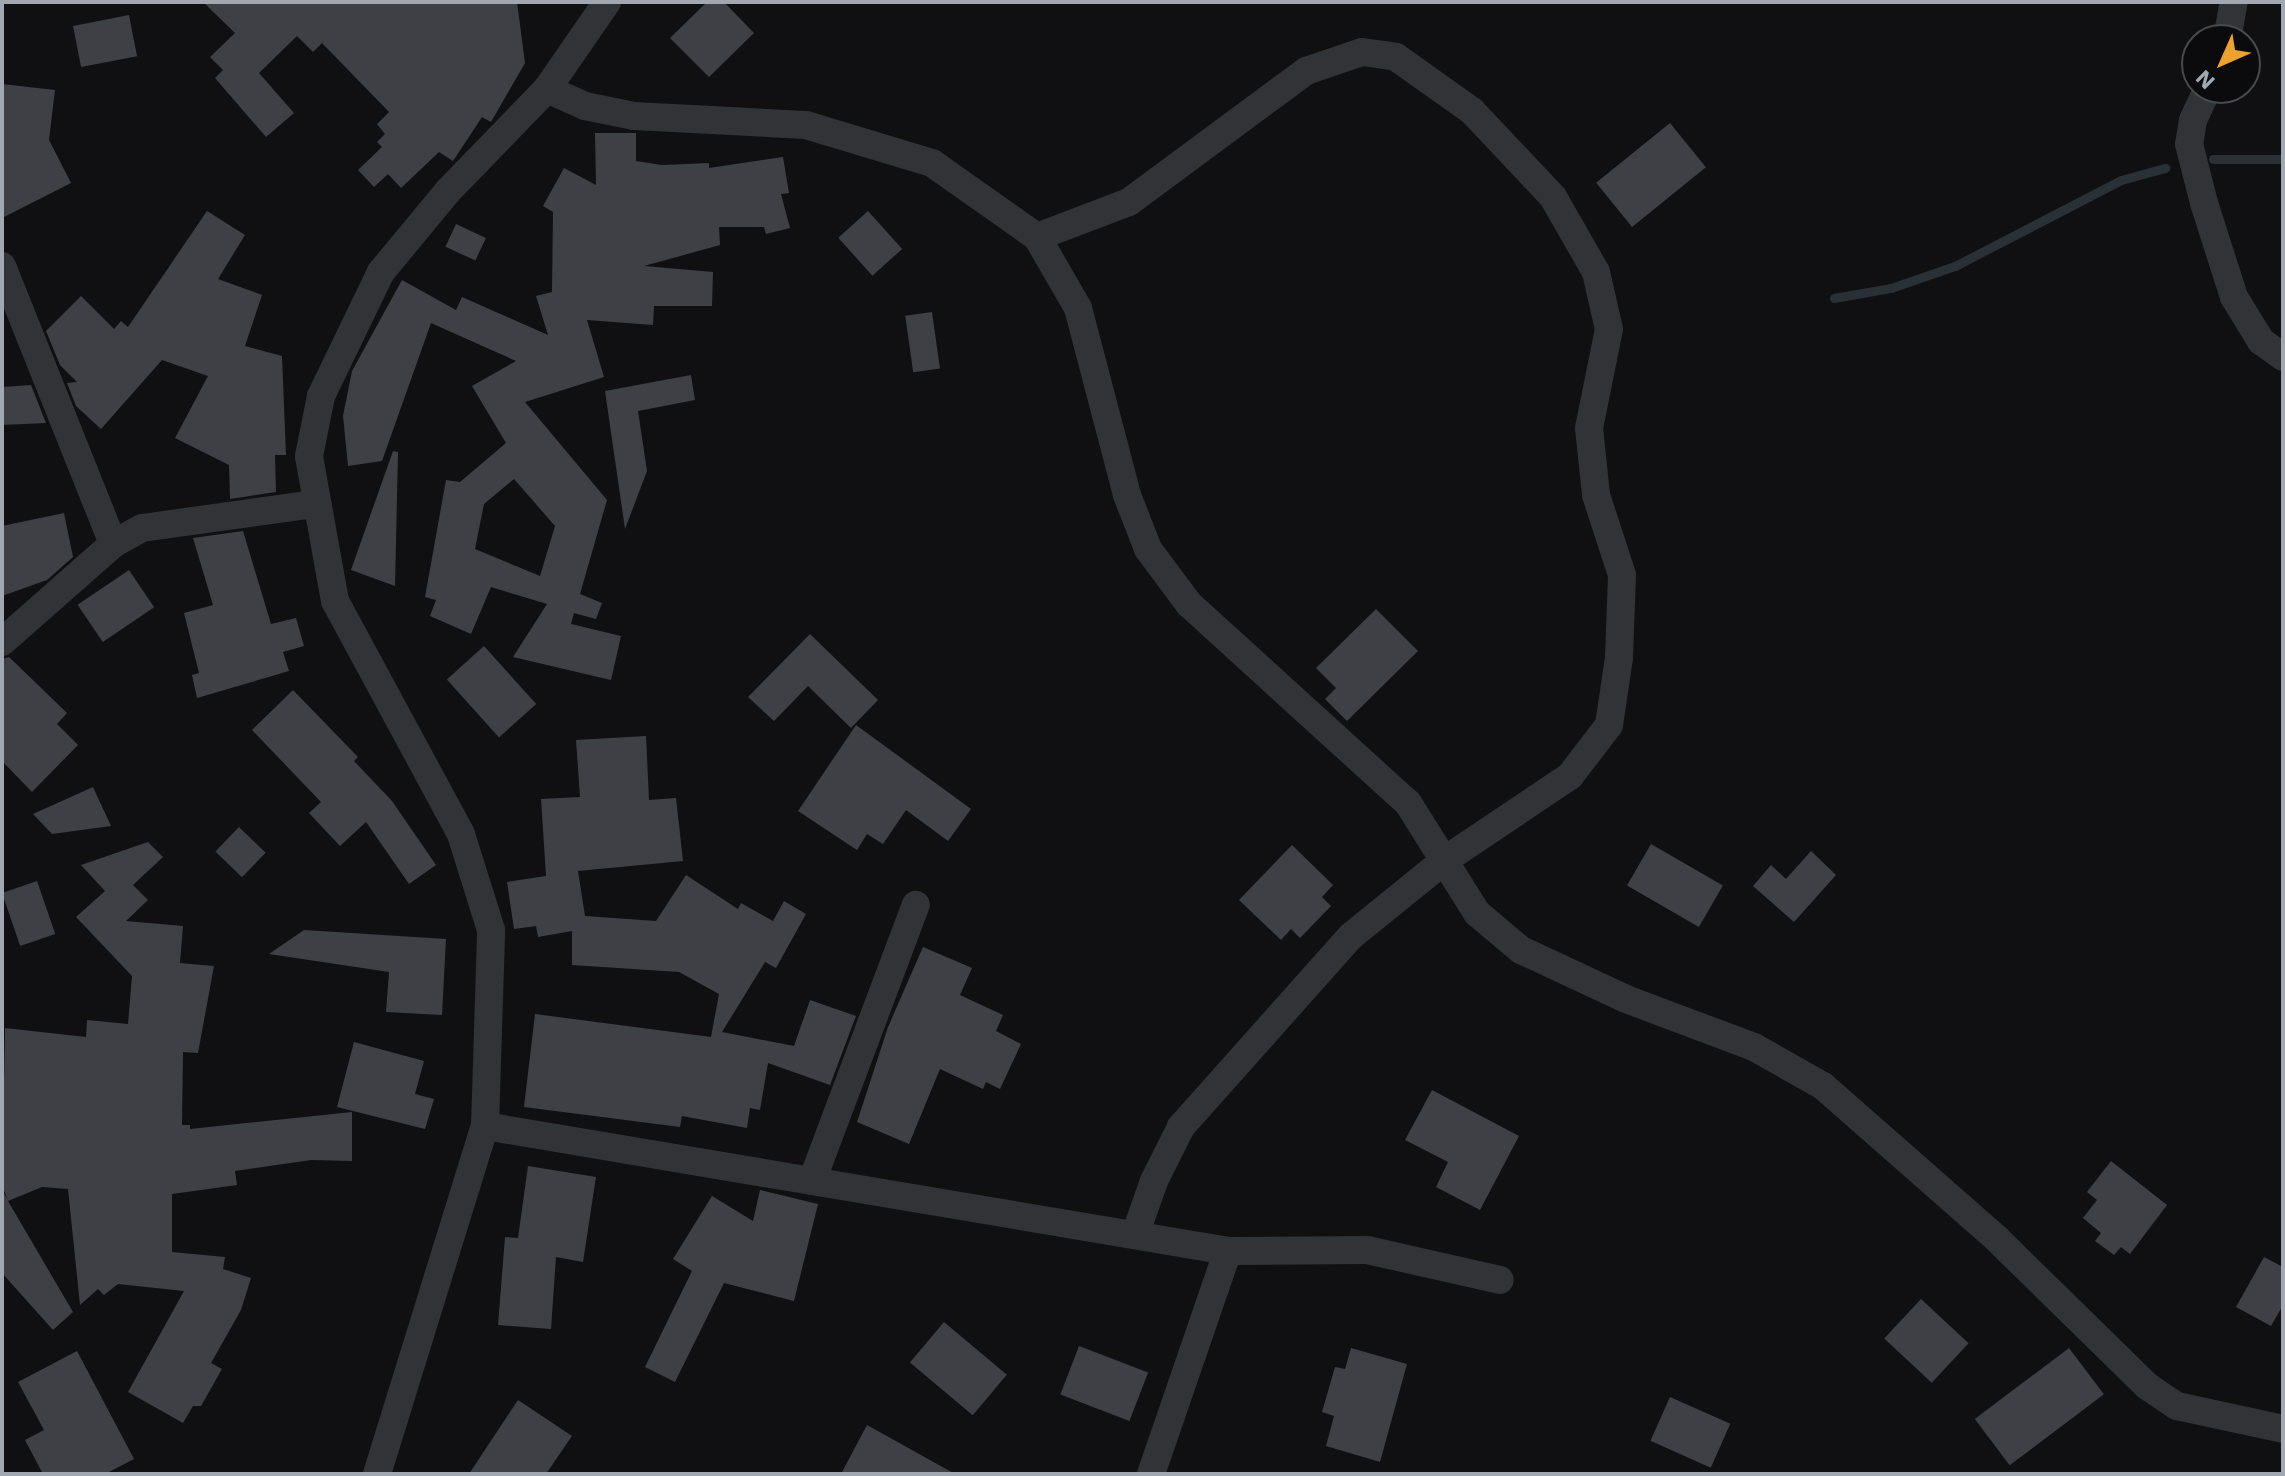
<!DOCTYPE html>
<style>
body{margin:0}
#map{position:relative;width:2285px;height:1476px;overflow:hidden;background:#101012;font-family:"Work Sans",sans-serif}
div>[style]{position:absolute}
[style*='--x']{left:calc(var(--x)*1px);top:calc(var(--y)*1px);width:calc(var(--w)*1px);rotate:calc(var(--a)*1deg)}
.stream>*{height:9px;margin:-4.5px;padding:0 4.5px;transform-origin:4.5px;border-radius:4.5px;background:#293137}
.building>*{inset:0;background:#3f4045;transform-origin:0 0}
.minor>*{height:28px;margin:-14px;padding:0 14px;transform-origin:14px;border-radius:14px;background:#313337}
span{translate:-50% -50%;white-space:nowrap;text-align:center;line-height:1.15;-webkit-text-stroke:8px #0b0b0d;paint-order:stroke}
.frame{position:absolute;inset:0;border:4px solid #a2a8b2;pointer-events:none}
.north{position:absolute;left:2181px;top:24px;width:80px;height:80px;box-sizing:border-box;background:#0b0b0d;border:2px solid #474a4f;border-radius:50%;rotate:225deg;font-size:22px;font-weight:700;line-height:32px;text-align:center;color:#a2a8b2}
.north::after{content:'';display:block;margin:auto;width:28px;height:36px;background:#eca32e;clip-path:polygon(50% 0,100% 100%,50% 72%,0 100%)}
</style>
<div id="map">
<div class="stream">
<div style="--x:2213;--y:159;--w:70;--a:0"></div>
<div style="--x:1834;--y:298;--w:58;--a:-10"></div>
<div style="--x:1891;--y:288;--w:68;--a:-19"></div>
<div style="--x:1955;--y:266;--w:187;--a:-27.4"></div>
<div style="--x:2121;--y:180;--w:46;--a:-15.3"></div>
</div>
<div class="building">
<div style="clip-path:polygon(203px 2px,517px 2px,525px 63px,491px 122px,482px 117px,453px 161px,439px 152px,401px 188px,388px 174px,374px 187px,358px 170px,382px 147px,377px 142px,385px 134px,377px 124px,389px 112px,322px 43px,313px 52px,297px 36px,259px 73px,294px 113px,266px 137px,215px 78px,223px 70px,210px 57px,235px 33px)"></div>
<div style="clip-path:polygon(707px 2px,724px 2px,754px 33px,709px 77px,670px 38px)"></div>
<div style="left:129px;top:15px;width:42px;height:57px;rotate:79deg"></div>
<div style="clip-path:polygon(2px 84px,55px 90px,49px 140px,71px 183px,2px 218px)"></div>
<div style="left:1670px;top:123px;width:57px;height:95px;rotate:51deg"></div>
<div style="clip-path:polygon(evenodd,595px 133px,636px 133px,636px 161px,662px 165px,709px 163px,709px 168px,783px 157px,789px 193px,781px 194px,790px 228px,766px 234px,764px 227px,719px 227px,720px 245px,644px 266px,713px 272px,712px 306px,654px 306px,653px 325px,587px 320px,604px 377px,525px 402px,607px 500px,580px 594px,602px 603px,596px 619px,574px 613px,571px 624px,621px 636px,611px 680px,513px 657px,547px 604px,491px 587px,471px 634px,430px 616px,436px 600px,425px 597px,446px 480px,460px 482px,506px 443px,472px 386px,516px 361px,431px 323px,382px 461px,348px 466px,343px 416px,352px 371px,402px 280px,456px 310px,462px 297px,548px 335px,536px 296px,552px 292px,553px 212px,543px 206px,564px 168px,596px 185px,595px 133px,514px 479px,555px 526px,540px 576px,475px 549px,484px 504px,514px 479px)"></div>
<div style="clip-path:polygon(207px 211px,245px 235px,218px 279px,262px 295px,245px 346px,282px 356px,286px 455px,275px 455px,276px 492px,230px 499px,229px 465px,175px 438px,208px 376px,162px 360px,101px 429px,76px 406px,67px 383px,77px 382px,60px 365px,46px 331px,81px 296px,114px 329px,121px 321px,128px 327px)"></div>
<div style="left:868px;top:211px;width:51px;height:40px;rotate:48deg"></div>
<div style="left:456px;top:224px;width:33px;height:25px;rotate:25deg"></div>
<div style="left:932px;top:312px;width:57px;height:27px;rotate:82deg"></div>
<div style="clip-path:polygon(691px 375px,695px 400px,638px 411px,647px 471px,625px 529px,605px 391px)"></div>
<div style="clip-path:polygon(31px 385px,46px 423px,2px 425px,2px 387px)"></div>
<div style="clip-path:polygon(393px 451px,398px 452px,395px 586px,351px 570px)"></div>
<div style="clip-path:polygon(64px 513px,73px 557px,47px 580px,2px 596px,2px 526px)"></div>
<div style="clip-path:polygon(243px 531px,271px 624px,296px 618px,304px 646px,283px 652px,289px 671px,197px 698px,192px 675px,199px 673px,184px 613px,213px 605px,193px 538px)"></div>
<div style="left:129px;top:570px;width:45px;height:62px;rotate:56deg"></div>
<div style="clip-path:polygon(1376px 609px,1418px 651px,1347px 721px,1325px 699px,1336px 688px,1316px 668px)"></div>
<div style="clip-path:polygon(810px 634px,878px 700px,851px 728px,808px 686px,774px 721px,748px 697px)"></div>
<div style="left:484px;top:646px;width:78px;height:50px;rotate:48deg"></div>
<div style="clip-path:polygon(9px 657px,67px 713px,57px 724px,78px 745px,32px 792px,2px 761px,2px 659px)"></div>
<div style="clip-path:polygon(293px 690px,358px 757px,354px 761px,392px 801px,436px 865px,409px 884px,366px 822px,340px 846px,309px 813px,321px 802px,252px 730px)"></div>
<div style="clip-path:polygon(856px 725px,971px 809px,948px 841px,906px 810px,883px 844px,867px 834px,857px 850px,798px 811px)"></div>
<div style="clip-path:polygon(646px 736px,649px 800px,676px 798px,683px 861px,578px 871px,585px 916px,656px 921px,686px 875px,738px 909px,741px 903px,773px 921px,784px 901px,806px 914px,776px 968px,765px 962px,722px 1032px,794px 1046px,810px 1000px,856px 1016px,830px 1085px,768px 1063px,760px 1110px,750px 1108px,747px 1128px,682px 1116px,680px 1127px,524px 1107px,535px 1014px,711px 1037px,719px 994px,679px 972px,572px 965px,572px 931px,538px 937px,536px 926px,514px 929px,507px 882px,546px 876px,541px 799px,580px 797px,576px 740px)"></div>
<div style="clip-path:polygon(93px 787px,111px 826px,52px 834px,33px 814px)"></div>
<div style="left:239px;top:827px;width:37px;height:34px;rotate:44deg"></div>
<div style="clip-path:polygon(148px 842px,163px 857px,133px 885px,148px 900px,126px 921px,183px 926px,180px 963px,214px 966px,198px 1053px,183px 1052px,182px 1125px,190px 1125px,190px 1129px,352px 1112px,352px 1161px,311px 1160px,235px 1171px,237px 1185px,172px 1194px,172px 1252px,225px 1257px,223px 1269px,251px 1278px,241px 1310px,211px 1363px,222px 1369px,201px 1406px,193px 1406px,183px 1423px,128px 1392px,184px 1291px,118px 1284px,104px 1295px,98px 1289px,80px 1305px,68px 1189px,42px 1187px,8px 1201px,73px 1312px,53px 1330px,2px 1273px,2px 1190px,8px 1200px,2px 1186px,5px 1028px,86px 1037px,87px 1020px,128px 1024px,132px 976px,76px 917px,105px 891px,81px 865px)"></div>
<div style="left:1651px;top:844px;width:83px;height:48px;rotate:30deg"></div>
<div style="clip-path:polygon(1292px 845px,1333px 885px,1322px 897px,1331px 906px,1300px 938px,1291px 929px,1281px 940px,1239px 900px)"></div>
<div style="clip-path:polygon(1811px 851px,1836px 875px,1794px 922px,1753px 886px,1771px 865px,1786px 879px)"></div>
<div style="left:37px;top:881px;width:56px;height:37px;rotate:71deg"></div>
<div style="clip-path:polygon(304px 930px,446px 939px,442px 1015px,386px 1012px,389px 972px,269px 954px)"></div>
<div style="clip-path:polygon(923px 947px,972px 968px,960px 995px,1003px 1015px,996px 1031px,1021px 1044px,1000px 1089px,986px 1082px,983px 1089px,940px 1069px,909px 1144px,857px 1122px,888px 1027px)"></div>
<div style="clip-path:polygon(354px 1042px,424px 1061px,415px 1094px,434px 1099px,425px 1129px,337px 1107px)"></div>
<div style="clip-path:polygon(1432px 1090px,1519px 1136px,1480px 1210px,1436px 1187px,1448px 1162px,1405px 1140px)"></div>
<div style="clip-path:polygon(2111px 1161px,2167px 1205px,2130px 1254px,2121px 1247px,2114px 1255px,2095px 1241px,2101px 1233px,2083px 1218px,2097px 1200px,2087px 1192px)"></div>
<div style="clip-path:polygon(528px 1166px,596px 1177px,583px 1262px,556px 1257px,551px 1329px,498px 1325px,505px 1237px,518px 1238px)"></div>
<div style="clip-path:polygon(760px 1190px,818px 1204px,794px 1301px,724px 1283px,675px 1382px,645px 1367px,692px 1271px,673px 1259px,712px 1196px,753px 1221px)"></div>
<div style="clip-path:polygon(2264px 1257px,2283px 1267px,2283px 1305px,2271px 1326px,2236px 1307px)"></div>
<div style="left:1921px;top:1299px;width:65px;height:54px;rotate:43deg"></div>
<div style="left:944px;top:1322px;width:82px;height:53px;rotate:40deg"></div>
<div style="left:1079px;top:1346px;width:74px;height:52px;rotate:21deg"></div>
<div style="clip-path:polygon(1351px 1348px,1407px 1364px,1380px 1462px,1326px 1446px,1334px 1416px,1322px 1412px,1335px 1367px,1345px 1369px)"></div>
<div style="left:2069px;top:1348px;width:58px;height:118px;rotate:53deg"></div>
<div style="clip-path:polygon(77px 1351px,134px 1459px,105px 1474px,43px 1474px,25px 1440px,44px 1430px,18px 1382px)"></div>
<div style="left:1670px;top:1397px;width:66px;height:48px;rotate:24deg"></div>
<div style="clip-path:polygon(518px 1400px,572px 1436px,546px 1474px,469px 1474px)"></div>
<div style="clip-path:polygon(867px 1425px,955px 1474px,841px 1474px)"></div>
</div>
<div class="minor">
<div style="--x:2227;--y:40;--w:39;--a:-80"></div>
<div style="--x:2208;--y:88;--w:35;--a:115"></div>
<div style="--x:2193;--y:120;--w:24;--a:99"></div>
<div style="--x:2189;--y:144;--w:61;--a:75.7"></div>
<div style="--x:2204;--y:203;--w:99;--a:72.3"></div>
<div style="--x:2234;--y:297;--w:52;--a:58.5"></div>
<div style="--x:2261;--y:341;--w:27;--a:36"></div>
<div style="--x:547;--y:89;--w:42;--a:24.1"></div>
<div style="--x:585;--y:106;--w:50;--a:11.5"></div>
<div style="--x:634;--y:116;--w:172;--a:3"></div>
<div style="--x:806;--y:125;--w:132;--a:16.8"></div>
<div style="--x:932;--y:163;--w:128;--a:35.2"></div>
<div style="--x:1037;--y:237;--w:82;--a:60"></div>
<div style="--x:1078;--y:308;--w:193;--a:75.3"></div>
<div style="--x:1127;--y:495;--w:58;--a:68.7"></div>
<div style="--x:1148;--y:549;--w:69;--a:53.3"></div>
<div style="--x:1189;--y:604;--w:296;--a:42.3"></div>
<div style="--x:1408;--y:803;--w:130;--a:57.9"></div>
<div style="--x:1477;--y:913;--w:57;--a:40.1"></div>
<div style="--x:1521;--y:950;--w:116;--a:25"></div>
<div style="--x:1626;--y:999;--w:137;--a:20.6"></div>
<div style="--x:1754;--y:1047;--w:79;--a:29.5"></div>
<div style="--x:1823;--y:1086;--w:233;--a:41.3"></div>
<div style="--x:1998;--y:1240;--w:209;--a:44.4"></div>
<div style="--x:2147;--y:1386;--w:36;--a:34"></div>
<div style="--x:2177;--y:1406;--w:108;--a:12.2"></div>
<div style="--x:1037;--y:237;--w:98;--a:-20.8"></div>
<div style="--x:1129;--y:202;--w:220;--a:-36.5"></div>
<div style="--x:1306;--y:71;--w:59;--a:-18.7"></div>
<div style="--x:1362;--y:52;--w:34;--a:8"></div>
<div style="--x:1396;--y:57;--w:93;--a:35.4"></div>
<div style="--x:1472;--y:111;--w:118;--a:46.7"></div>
<div style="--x:1553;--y:197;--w:86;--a:60.2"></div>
<div style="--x:1596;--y:272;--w:58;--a:77.2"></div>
<div style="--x:1609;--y:329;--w:101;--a:101.4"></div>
<div style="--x:1589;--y:428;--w:67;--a:84"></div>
<div style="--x:1596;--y:495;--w:84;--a:72"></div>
<div style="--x:1622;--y:575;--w:83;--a:92.1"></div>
<div style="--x:1619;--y:658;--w:68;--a:98.5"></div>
<div style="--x:1609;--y:725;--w:64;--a:127.4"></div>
<div style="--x:1570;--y:776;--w:151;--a:146.1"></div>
<div style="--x:1445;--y:860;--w:121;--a:141"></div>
<div style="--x:1351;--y:936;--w:256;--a:131.7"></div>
<div style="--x:1181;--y:1127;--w:60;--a:116.6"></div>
<div style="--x:1154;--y:1181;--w:57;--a:109.4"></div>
<div style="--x:2;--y:266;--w:299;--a:68.2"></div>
<div style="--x:2;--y:642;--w:148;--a:-41.4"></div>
<div style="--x:113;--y:544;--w:33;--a:-29"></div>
<div style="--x:142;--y:528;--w:175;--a:-7.9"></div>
<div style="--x:485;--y:1126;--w:753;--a:9.55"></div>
<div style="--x:1228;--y:1251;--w:139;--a:-0.4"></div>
<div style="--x:1367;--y:1250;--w:136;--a:12.7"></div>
<div style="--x:812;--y:1181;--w:295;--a:-69.4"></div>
<div style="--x:377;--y:1474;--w:364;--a:-72.8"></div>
<div style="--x:485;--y:1126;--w:196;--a:-88.2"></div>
<div style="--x:491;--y:930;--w:101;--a:-107.4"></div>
<div style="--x:461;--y:834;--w:265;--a:-118.4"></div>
<div style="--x:335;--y:601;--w:147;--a:-100.2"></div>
<div style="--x:309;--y:456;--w:61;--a:-78.7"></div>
<div style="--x:321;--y:396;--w:138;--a:-64.2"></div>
<div style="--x:381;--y:272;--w:105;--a:-50.4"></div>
<div style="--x:448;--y:191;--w:142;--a:-45.9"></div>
<div style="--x:547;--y:89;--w:106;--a:-55.4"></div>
<div style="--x:1151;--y:1474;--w:236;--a:-71"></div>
</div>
<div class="frame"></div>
<div class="north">N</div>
</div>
